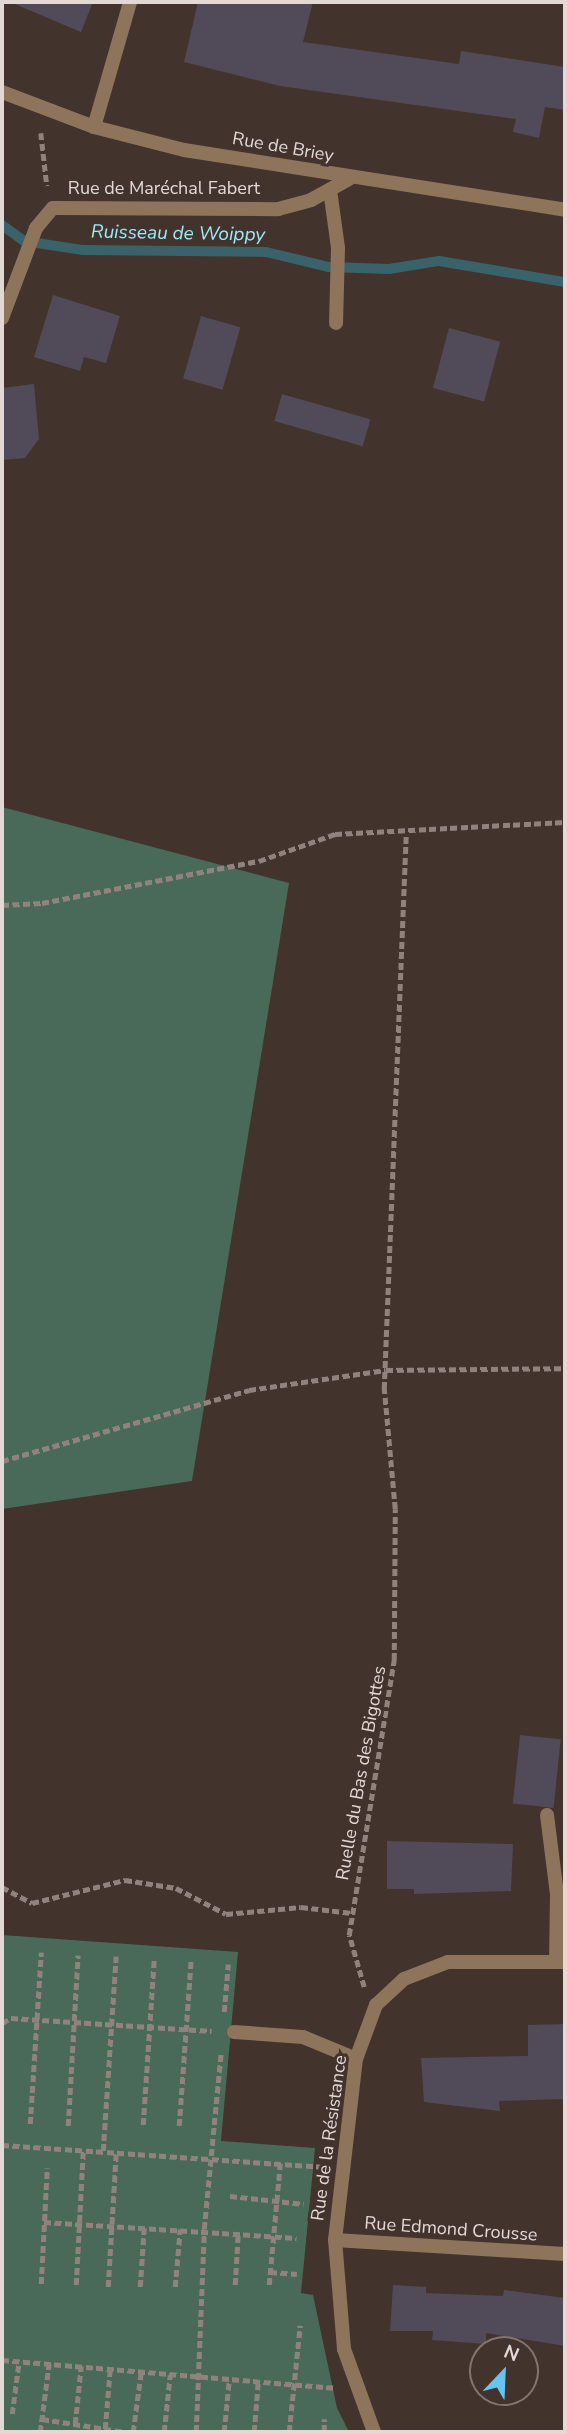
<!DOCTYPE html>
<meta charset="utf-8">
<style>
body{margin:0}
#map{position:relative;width:567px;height:2434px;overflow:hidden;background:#42332d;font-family:"Nunito Sans",sans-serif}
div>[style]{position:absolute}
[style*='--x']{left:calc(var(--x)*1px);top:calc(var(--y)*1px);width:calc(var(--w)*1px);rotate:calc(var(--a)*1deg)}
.green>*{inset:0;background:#496a59}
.stream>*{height:10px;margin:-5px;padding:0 5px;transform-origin:5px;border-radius:5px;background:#39626a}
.building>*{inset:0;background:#504a59;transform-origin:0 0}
.path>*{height:4.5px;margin-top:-2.25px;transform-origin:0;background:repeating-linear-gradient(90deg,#90837e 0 7px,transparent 0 10.5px)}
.service>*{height:14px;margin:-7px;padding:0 7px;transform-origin:7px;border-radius:7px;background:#8d745b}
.minor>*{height:14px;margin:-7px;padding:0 7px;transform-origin:7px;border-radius:7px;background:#8d745b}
.tertiary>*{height:14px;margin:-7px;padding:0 7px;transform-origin:7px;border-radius:7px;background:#8d745b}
span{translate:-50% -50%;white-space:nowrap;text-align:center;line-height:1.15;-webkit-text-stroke:6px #42332d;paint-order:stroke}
.street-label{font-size:18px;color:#e2d8d4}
.water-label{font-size:19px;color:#9de9f7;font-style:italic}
.frame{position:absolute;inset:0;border:4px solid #e2d8d4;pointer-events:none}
.north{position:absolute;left:469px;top:2336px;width:70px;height:70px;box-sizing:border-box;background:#42332d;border:2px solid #827570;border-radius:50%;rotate:23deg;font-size:19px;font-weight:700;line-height:28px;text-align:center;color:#e2d8d4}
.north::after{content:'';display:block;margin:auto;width:24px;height:32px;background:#66c4ef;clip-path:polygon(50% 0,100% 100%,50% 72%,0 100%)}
</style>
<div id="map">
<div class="green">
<div style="clip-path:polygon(2px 807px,289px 883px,192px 1481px,2px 1509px)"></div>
<div style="clip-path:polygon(2px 1935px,238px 1952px,221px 2141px,315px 2148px,301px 2293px,313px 2295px,337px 2408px,349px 2432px,2px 2432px)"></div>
</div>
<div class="stream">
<div style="--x:2;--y:225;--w:27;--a:36"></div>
<div style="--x:24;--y:241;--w:60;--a:8.7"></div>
<div style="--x:83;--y:250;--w:183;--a:0.6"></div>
<div style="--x:266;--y:252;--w:65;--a:13.4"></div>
<div style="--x:329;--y:267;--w:60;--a:1.9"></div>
<div style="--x:389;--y:269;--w:51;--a:-9.1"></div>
<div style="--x:439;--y:261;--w:128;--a:9.5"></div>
</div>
<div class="building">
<div style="clip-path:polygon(10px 2px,93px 2px,81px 32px)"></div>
<div style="clip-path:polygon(198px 2px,313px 2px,303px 42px,459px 64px,461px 51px,565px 67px,565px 110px,545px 107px,539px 138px,513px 132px,516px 119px,280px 86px,184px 62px)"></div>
<div style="clip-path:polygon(53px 295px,120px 316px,106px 363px,84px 357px,80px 371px,34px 357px)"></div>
<div style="left:201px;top:316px;width:41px;height:65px;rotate:16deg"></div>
<div style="left:449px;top:328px;width:53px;height:62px;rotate:15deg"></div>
<div style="clip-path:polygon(34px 384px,39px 439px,25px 458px,2px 460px,2px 388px)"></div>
<div style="left:282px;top:394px;width:92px;height:28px;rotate:16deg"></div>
<div style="left:520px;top:1735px;width:41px;height:69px;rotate:6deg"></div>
<div style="clip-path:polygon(387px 1841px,513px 1844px,511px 1891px,414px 1894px,414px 1889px,387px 1889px)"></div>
<div style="clip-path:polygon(565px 2024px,565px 2099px,499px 2101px,500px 2111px,424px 2102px,421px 2058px,528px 2056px,528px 2025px)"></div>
<div style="clip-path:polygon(393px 2285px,426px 2287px,426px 2293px,503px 2296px,504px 2290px,565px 2298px,565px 2346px,486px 2333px,486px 2344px,432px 2340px,433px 2331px,390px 2331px)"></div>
</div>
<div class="path">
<div style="--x:41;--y:133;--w:53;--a:83.5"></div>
<div style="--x:2;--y:905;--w:40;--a:-2.9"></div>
<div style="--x:42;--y:903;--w:221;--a:-11"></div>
<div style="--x:259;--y:861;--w:81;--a:-19.6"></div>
<div style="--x:335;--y:834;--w:230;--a:-3"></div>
<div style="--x:2;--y:1461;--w:257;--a:-16"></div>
<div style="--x:249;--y:1390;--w:138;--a:-8.3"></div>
<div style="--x:386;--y:1370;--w:179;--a:-0.6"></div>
<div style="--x:2;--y:1887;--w:34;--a:28"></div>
<div style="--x:32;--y:1903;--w:96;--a:-13.9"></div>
<div style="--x:125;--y:1880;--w:52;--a:8.9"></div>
<div style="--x:176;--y:1888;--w:56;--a:27.5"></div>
<div style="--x:226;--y:1914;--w:75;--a:-5.3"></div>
<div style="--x:301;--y:1907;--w:51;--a:6.7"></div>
<div style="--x:364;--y:1987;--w:54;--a:-106.1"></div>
<div style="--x:349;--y:1935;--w:279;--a:-80.7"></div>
<div style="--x:394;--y:1660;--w:151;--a:-89.6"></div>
<div style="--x:395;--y:1509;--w:121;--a:-95.2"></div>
<div style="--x:384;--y:1389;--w:554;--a:-87.73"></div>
<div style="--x:224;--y:2012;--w:48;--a:-85.2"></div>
<div style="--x:2;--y:2023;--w:10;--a:-29"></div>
<div style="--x:11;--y:2018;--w:201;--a:3.7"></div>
<div style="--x:30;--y:2124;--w:172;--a:-86.3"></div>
<div style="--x:143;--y:2125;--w:165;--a:-86.2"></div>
<div style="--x:68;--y:2126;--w:171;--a:-86.7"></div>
<div style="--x:179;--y:2126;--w:166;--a:-85.9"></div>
<div style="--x:2;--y:2145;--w:321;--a:3.9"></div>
<div style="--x:103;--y:2151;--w:195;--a:-86.2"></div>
<div style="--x:230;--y:2196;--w:74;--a:6.2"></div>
<div style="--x:44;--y:2222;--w:253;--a:3.6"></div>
<div style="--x:270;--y:2272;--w:27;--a:4"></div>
<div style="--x:41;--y:2284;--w:116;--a:-87"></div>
<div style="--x:76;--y:2285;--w:135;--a:-87"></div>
<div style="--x:235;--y:2285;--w:52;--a:-86.7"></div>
<div style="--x:269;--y:2285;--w:122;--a:-84.8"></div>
<div style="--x:108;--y:2287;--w:135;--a:-86.6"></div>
<div style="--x:140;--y:2287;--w:59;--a:-86.1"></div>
<div style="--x:175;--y:2287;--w:58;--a:-85.1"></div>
<div style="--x:2;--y:2360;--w:333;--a:4.8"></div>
<div style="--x:12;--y:2414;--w:53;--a:-82.5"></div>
<div style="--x:42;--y:2419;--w:84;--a:8.9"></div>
<div style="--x:75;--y:2424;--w:58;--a:-84.1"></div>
<div style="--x:105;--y:2429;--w:60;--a:-85.2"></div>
<div style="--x:40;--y:2432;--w:69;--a:-82.5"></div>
<div style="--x:133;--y:2432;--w:61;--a:-82.4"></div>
<div style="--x:164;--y:2432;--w:57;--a:-84"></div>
<div style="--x:196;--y:2432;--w:203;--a:-87.7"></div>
<div style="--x:204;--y:2229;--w:178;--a:-84.5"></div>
<div style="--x:224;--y:2432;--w:52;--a:-84.5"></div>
<div style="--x:254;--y:2432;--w:50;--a:-85.4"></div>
<div style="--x:289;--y:2432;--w:107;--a:-84.1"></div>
<div style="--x:324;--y:2432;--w:13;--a:-90"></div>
</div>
<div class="service">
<div style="--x:330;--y:190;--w:59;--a:82.1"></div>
<div style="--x:338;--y:248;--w:75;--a:91.5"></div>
<div style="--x:547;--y:1815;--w:80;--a:82.8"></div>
<div style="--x:557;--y:1894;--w:68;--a:90.8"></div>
<div style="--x:234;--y:2032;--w:69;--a:4.1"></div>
<div style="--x:303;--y:2037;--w:57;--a:22.5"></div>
</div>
<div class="minor">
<div style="--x:94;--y:127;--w:130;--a:-73.9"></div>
<div style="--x:2;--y:318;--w:96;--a:-69.3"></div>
<div style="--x:36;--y:228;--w:26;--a:-50"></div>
<div style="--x:53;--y:208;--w:225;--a:0.3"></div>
<div style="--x:278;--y:209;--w:34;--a:-15"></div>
<div style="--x:311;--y:200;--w:43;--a:-28.9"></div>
<div style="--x:335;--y:2240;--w:230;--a:3.5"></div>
<div style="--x:374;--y:2432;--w:88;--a:-109.9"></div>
<div style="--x:344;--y:2349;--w:109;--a:-94.7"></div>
<div style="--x:335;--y:2240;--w:182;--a:-83.4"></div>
<div style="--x:356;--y:2059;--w:58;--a:-69.7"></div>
<div style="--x:376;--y:2005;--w:38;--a:-43"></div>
<div style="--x:404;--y:1979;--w:47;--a:-21.1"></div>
<div style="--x:448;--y:1962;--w:117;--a:0"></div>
</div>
<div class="tertiary">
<div style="--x:2;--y:92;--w:98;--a:20.8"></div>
<div style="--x:94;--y:127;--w:93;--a:14.3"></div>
<div style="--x:184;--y:150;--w:386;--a:8.9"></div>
</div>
<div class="street-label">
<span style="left:283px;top:147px;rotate:10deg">Rue de Briey</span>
<span style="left:164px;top:188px">Rue de Maréchal Fabert</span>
<span style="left:361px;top:1773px;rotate:-80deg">Ruelle du Bas des Bigottes</span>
<span style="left:329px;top:2138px;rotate:-82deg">Rue de la Résistance</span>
<span style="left:451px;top:2229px;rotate:4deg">Rue Edmond Crousse</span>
</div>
<div class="water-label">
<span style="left:178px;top:234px;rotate:1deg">Ruisseau de Woippy</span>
</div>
<div class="frame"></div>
<div class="north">N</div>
</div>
